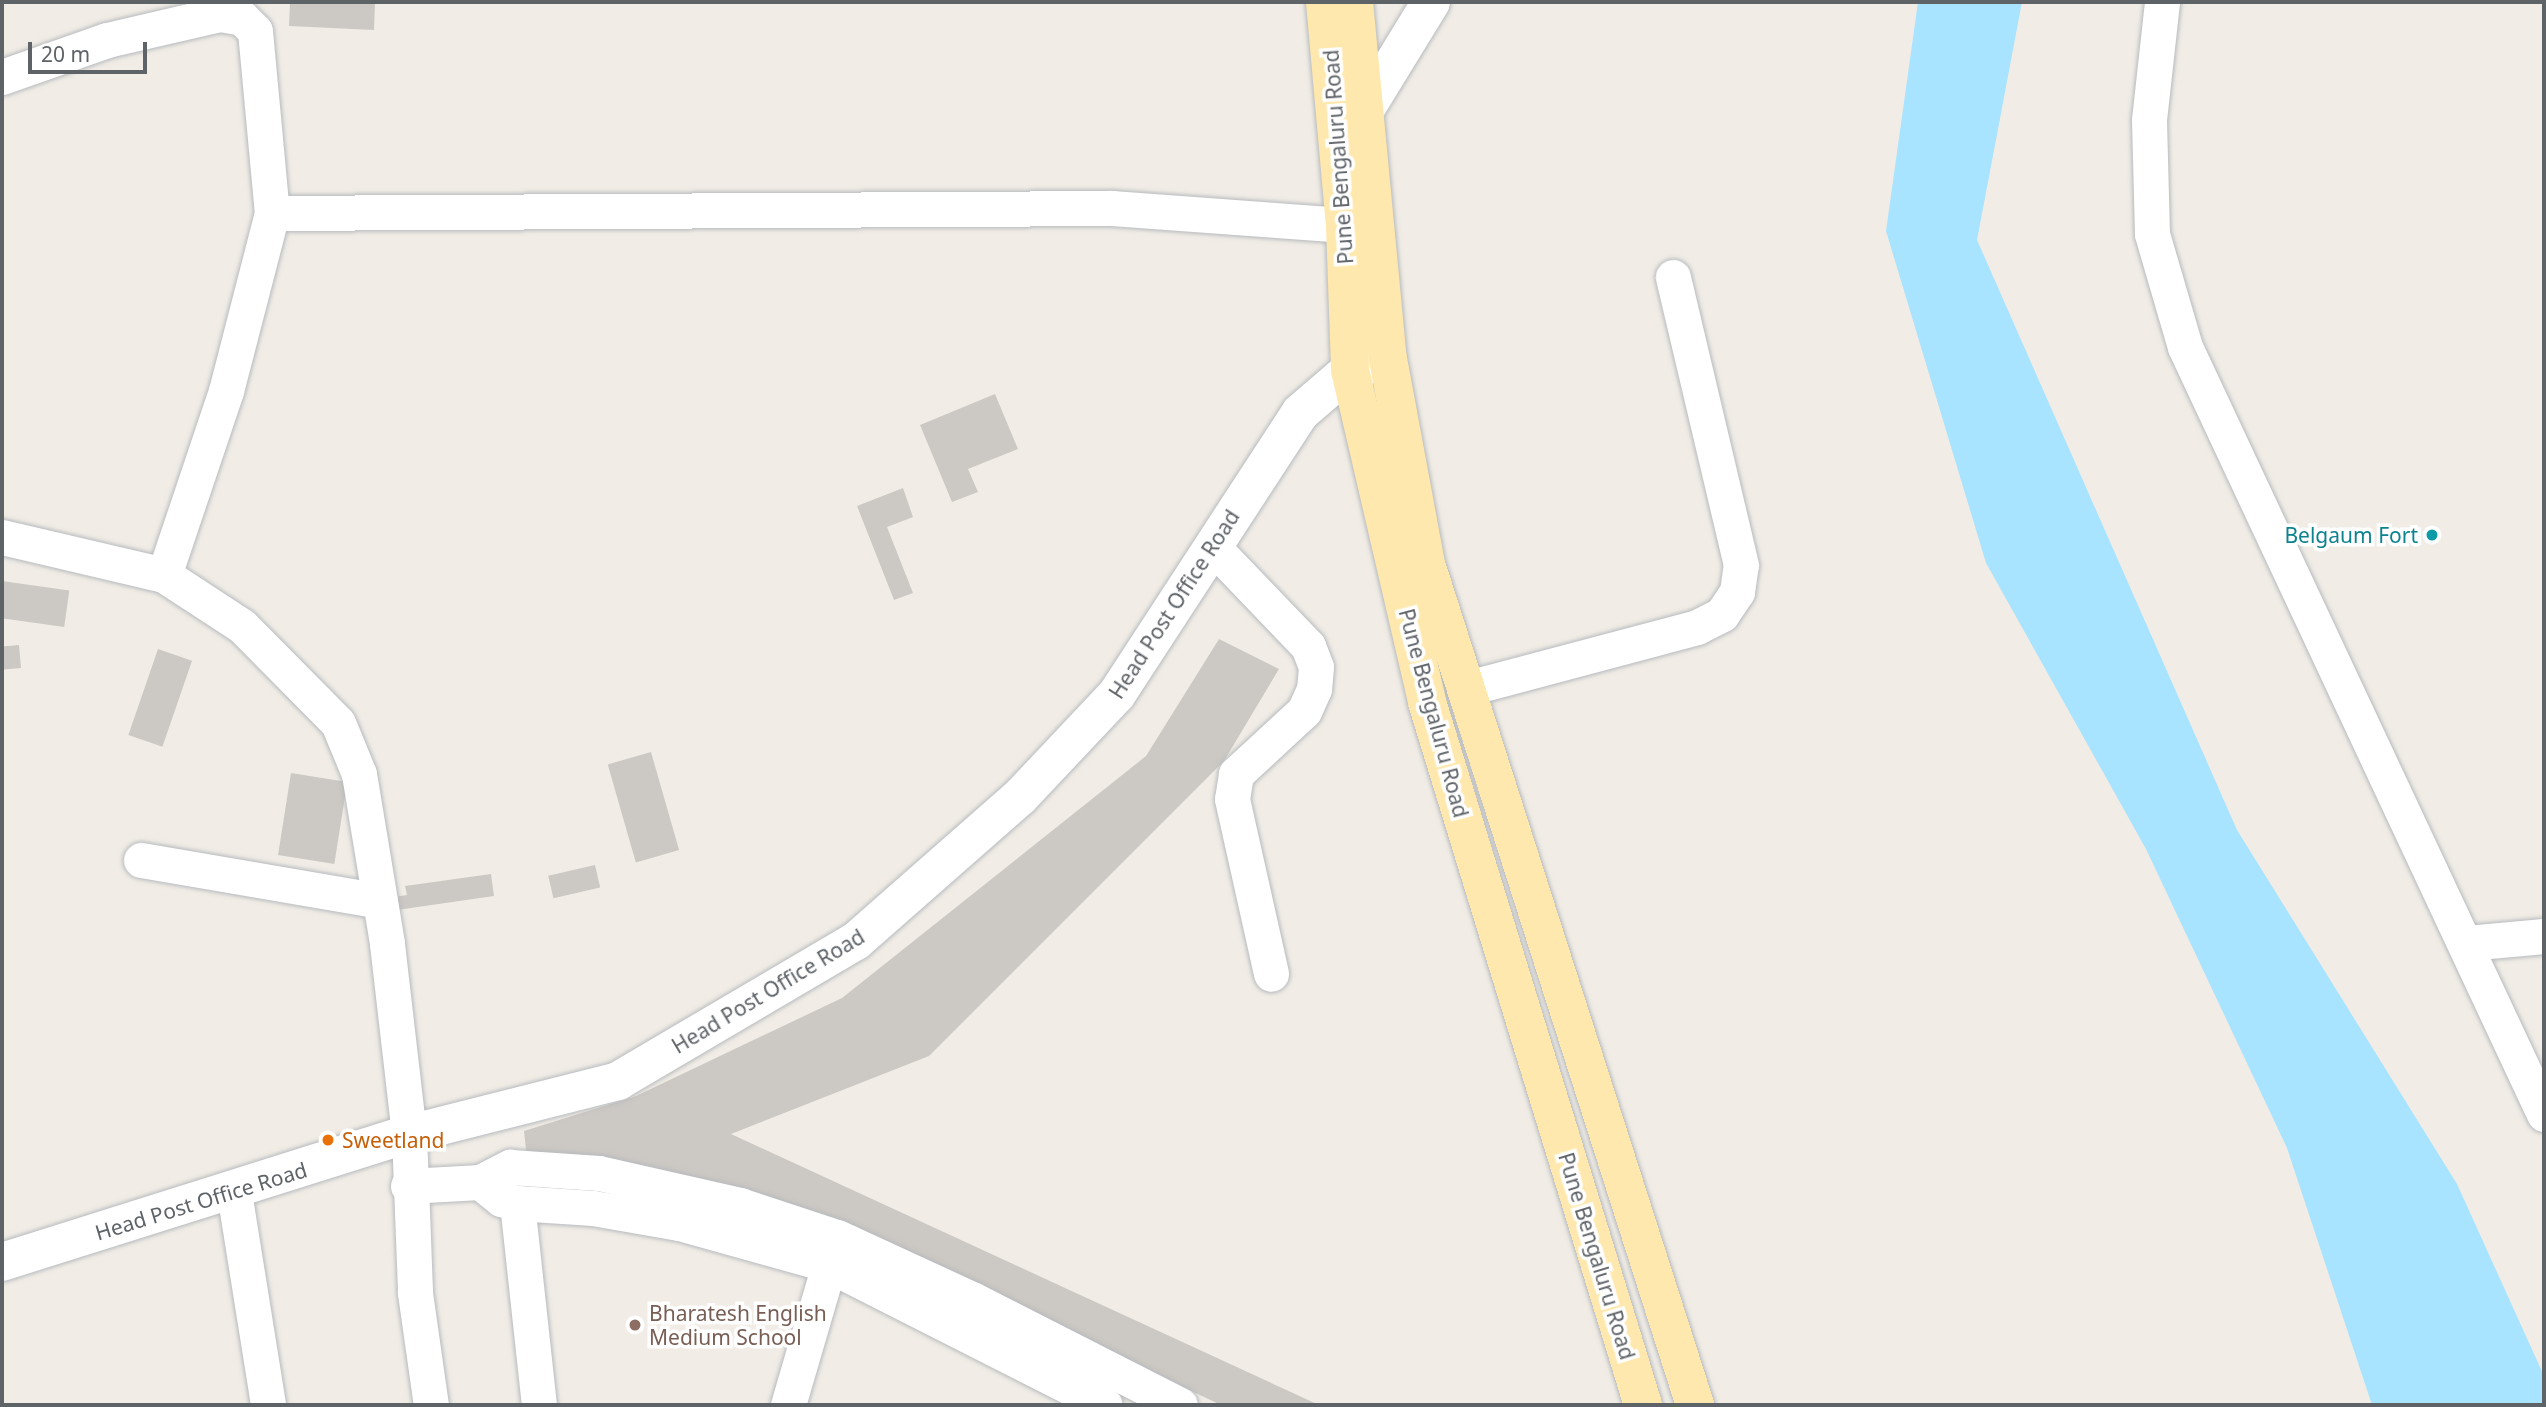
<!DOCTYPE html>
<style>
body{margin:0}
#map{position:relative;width:2546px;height:1407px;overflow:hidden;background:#f1ede6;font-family:"Noto Sans",sans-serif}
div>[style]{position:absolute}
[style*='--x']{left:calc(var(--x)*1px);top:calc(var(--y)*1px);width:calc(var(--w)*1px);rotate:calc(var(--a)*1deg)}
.water>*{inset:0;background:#a8e3ff}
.building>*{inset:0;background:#ccc8c3;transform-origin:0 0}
.roads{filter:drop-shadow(0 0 2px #b7babe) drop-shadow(0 0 2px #b7babe)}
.minor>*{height:35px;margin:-17.5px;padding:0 17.5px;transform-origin:17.5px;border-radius:17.5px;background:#fff}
.secondary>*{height:38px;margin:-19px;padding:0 19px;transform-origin:19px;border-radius:19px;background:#fff}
.primary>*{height:38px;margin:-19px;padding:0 19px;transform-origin:19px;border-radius:19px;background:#ffe8ad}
.dots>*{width:19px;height:19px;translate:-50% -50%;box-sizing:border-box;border:4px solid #fff;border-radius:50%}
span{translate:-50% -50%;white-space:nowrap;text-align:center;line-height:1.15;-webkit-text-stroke:7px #fff;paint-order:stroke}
.street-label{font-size:21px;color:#5e6368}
.culture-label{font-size:21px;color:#0d838f}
.right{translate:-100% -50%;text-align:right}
.food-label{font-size:21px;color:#c56008}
.left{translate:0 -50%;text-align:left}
.education-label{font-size:21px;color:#785e54}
.frame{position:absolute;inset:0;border:4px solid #5e6368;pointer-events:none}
.scale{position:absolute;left:28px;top:42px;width:119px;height:32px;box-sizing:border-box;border:4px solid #5e6368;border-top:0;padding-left:9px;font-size:21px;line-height:24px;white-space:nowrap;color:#5e6368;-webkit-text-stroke:5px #fff;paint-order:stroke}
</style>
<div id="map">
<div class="water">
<div style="clip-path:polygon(1918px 2px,2022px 2px,1977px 240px,2237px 830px,2457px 1184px,2544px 1376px,2544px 1405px,2372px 1405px,2287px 1148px,2146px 849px,1986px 563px,1886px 231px)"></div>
</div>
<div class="building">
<div style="clip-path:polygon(290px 2px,375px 2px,374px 30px,289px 26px)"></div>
<div style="clip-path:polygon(995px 394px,1018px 449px,968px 469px,978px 492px,952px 502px,920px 425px)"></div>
<div style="clip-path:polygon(903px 488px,913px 517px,887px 527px,913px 593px,894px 600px,857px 506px)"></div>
<div style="left:2px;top:581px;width:68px;height:37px;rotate:8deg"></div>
<div style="clip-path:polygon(1219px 639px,1279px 669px,1224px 761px,929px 1056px,731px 1134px,1319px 1405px,1221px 1405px,907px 1257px,696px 1177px,527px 1159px,524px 1131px,636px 1096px,842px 998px,1146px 756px)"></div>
<div style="left:19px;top:645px;width:23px;height:17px;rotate:85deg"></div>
<div style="left:158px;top:649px;width:36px;height:91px;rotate:19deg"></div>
<div style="left:651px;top:752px;width:102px;height:45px;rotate:74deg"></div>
<div style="left:291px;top:773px;width:57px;height:83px;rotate:9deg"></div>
<div style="left:595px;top:865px;width:23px;height:48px;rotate:77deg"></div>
<div style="clip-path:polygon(491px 874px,494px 896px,390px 911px,388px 898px,407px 895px,405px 886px)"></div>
</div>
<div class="roads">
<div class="minor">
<div style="--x:2162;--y:2;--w:119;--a:96.3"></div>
<div style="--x:2149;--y:120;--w:114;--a:88.5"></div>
<div style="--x:2152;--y:234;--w:118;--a:73.7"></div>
<div style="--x:2185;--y:347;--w:847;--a:64.92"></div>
<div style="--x:2;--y:77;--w:111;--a:-19.4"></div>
<div style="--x:107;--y:40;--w:116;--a:-13"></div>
<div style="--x:220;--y:14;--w:22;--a:10"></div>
<div style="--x:242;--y:18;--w:18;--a:45"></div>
<div style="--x:255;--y:31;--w:183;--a:84.7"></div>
<div style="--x:272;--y:213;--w:184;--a:104.5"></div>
<div style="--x:226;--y:391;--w:194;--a:108.6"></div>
<div style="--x:272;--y:213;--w:840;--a:-0.34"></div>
<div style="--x:1112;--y:208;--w:234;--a:4.2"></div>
<div style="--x:2;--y:537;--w:166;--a:13.2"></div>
<div style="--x:164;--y:575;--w:93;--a:33.2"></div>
<div style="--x:242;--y:626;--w:136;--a:45.3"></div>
<div style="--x:338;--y:723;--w:55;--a:67.6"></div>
<div style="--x:359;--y:774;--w:172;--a:80.6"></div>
<div style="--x:387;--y:944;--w:191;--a:83.4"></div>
<div style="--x:409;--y:1134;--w:159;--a:87.8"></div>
<div style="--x:415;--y:1293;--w:113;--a:81.9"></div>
<div style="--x:1212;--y:546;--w:139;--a:46.2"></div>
<div style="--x:1308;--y:646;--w:22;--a:69"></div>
<div style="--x:1316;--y:667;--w:22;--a:95"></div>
<div style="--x:1314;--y:689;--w:24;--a:114"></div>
<div style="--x:1304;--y:711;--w:93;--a:137.2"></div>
<div style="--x:1236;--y:774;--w:25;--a:99"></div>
<div style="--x:1232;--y:799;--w:179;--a:77.4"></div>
<div style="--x:1468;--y:688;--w:237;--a:-14.9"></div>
<div style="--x:1697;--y:627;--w:28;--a:-27"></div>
<div style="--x:1722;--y:614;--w:27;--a:-56"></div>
<div style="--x:1737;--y:592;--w:27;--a:-82"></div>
<div style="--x:1741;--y:565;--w:296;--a:-103.3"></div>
<div style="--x:141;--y:860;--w:242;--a:9.7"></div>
<div style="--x:2467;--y:943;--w:77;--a:-5.2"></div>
<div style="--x:480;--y:1182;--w:27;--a:39"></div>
<div style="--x:501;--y:1199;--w:16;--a:14"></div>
<div style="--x:517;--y:1203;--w:76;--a:3.8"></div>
<div style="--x:593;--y:1208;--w:87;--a:9.9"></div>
<div style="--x:679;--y:1223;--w:156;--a:15.6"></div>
<div style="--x:829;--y:1265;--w:309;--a:26.9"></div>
<div style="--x:408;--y:1186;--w:72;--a:-3.2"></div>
<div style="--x:480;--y:1182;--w:34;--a:-27"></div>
<div style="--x:510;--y:1167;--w:89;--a:3.9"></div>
<div style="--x:599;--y:1173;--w:145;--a:12.8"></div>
<div style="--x:740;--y:1205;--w:102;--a:18.3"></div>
<div style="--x:837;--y:1237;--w:151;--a:24.7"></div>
<div style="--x:974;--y:1300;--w:231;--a:27"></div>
<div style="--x:234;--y:1192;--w:216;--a:80.9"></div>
<div style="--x:517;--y:1203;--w:203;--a:83.8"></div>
<div style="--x:788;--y:1405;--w:146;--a:-73.7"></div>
</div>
<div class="secondary">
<div style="--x:1352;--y:131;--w:151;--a:-58.5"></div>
<div style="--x:2;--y:1262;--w:427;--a:-17.5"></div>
<div style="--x:409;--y:1134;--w:216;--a:-14.2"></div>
<div style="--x:618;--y:1081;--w:276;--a:-30.5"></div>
<div style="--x:856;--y:941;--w:218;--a:-41.3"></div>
<div style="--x:1020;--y:797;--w:141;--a:-46.7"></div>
<div style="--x:1117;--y:694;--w:335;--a:-56.9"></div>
<div style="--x:1300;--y:413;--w:66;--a:-40.7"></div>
<div style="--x:1350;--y:370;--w:30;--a:-15"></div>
</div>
<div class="primary">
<div style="--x:1325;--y:2;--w:224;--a:84.9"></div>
<div style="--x:1345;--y:225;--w:145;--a:88"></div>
<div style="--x:1350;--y:370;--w:341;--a:76.9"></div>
<div style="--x:1427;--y:702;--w:735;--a:72.92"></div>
<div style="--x:1354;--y:2;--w:359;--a:84.6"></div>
<div style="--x:1388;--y:359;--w:208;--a:79.5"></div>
<div style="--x:1426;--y:564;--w:883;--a:72.26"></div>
</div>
</div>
<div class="dots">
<div style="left:2432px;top:535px;background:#0f9aa8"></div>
<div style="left:328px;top:1140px;background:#e8710a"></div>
<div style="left:635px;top:1325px;background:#8d6e63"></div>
</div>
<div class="street-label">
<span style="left:1338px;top:157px;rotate:-94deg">Pune Bengaluru Road</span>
<span style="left:1174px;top:604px;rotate:-57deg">Head Post Office Road</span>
<span style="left:1434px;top:713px;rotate:75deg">Pune Bengaluru Road</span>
<span style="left:768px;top:991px;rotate:-31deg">Head Post Office Road</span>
<span style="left:201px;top:1201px;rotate:-17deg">Head Post Office Road</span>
<span style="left:1597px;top:1256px;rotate:73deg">Pune Bengaluru Road</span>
</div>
<div class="culture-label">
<span class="right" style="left:2418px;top:535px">Belgaum Fort</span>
</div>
<div class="food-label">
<span class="left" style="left:342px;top:1140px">Sweetland</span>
</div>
<div class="education-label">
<span class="left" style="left:649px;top:1325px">Bharatesh English<br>Medium School</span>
</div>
<div class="frame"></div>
<div class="scale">20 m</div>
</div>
